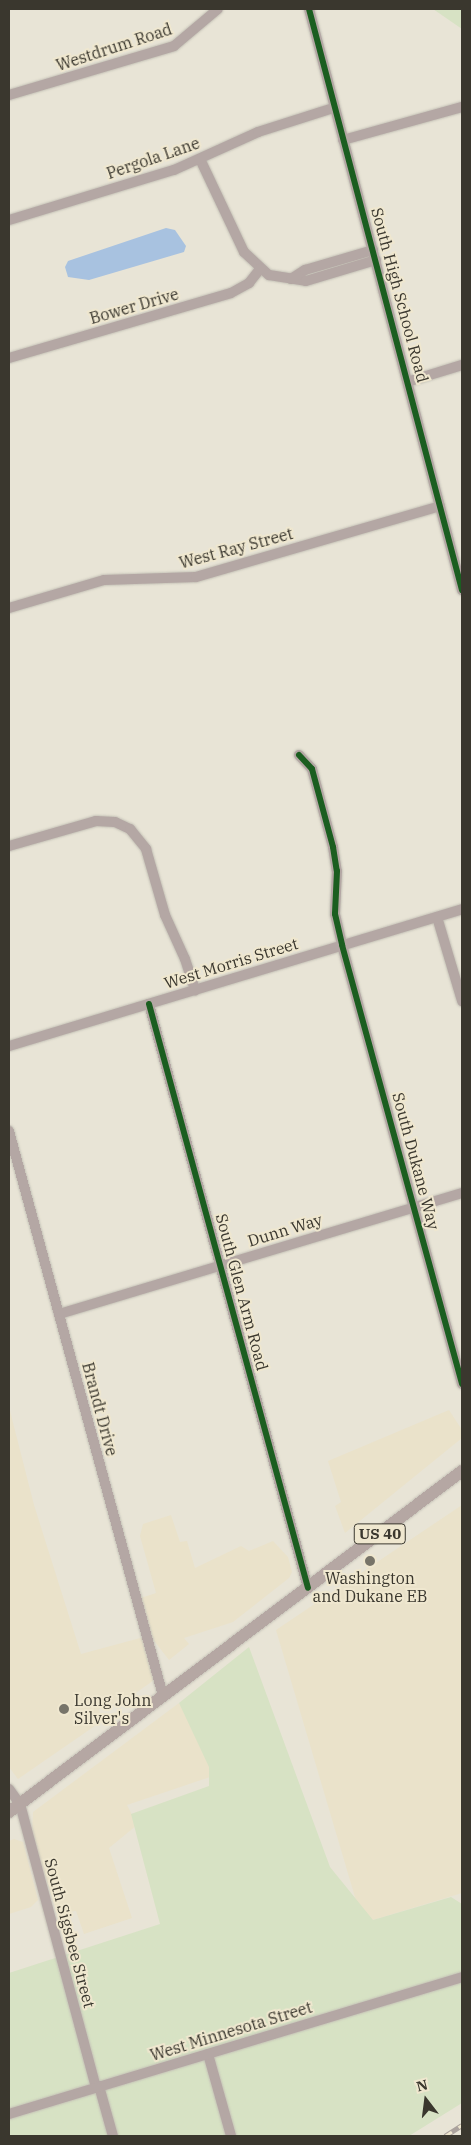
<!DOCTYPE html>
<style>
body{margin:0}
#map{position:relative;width:471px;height:2145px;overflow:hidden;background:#e8e4d6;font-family:"IBM Plex Serif",serif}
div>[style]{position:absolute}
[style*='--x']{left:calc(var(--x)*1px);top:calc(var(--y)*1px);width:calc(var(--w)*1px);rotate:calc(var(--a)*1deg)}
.built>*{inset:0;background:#eae2ca}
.green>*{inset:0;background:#d7e2c4}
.water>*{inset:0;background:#a8c2e0}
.roads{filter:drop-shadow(0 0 1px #c4c1b6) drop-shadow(0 0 1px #c4c1b6)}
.minor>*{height:10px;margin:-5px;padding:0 5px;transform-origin:5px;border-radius:5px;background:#b4a7a4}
.major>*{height:12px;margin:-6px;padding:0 6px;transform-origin:6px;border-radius:6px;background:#b5a7a3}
.rail>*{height:4.5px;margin-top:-2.25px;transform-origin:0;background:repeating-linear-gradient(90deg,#efe7cf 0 8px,#aba29d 0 16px);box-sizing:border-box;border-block:1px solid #aba29d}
.cycleway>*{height:6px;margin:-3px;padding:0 3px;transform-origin:3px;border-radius:3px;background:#1b5e20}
.dots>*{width:14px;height:14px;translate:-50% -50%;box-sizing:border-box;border:2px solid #efe7cf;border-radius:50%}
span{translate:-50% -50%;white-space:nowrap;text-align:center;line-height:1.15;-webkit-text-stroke:4px #efe7cf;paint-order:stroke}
.shield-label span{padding:1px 4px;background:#efe7cf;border:1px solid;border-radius:4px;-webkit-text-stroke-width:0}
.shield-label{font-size:15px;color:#3a372e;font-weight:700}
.street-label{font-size:16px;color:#3a372e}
.poi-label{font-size:16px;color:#3a372e}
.left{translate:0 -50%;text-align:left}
.frame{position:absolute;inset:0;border:10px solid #3a372e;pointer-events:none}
.north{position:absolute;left:401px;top:2075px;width:50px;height:50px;-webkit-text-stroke:4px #efe7cf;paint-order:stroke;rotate:345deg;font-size:14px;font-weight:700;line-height:20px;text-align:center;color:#3a372e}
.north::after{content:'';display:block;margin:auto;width:18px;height:22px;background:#3a372e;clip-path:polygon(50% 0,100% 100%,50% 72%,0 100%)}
</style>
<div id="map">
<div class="built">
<div style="clip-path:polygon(9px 1407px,34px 1505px,81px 1654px,144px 1637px,154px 1680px,126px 1700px,99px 1709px,102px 1721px,18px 1779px,9px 1767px)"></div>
<div style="clip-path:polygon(449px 1410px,462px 1430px,462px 1438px,345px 1533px,335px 1506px,341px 1502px,328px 1461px)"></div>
<div style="clip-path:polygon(462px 1505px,462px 1893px,373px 1920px,360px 1914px,276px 1630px)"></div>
<div style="clip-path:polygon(171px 1515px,180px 1542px,187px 1541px,195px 1568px,241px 1546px,249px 1551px,273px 1541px,288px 1557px,292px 1572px,289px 1578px,233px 1622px,184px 1638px,189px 1644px,169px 1660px,148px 1633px,138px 1599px,156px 1593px,140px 1536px,143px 1524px)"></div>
<div style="clip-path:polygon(179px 1703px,214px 1767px,210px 1777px,127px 1805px,137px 1825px,109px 1848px,132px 1918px,84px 1934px,76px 1911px,61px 1913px,56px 1910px,32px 1835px,33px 1812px)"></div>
<div style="clip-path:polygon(14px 1839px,23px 1842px,38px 1900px,31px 1907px,9px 1914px,9px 1841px)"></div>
</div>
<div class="green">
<div style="clip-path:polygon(433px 9px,462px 9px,462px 29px)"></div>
<div style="clip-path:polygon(249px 1647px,330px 1867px,373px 1920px,451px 1897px,462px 1904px,462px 2103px,409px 2136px,9px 2136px,9px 1973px,160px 1924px,131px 1814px,209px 1786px,209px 1767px,179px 1703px)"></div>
</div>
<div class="water">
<div style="clip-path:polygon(166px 228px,175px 230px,186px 246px,184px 252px,89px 280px,68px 277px,65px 267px,68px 261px)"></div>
</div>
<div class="roads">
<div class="minor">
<div style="--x:309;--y:9;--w:601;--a:75.25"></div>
<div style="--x:9;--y:95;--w:172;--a:-16.5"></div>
<div style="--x:174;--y:46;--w:57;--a:-40.1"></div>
<div style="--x:343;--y:140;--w:123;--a:-15.5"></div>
<div style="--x:200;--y:159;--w:103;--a:64.7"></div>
<div style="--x:244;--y:252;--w:34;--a:43"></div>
<div style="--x:269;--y:275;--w:37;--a:9"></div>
<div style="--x:306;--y:281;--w:73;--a:-16.7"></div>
<div style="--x:9;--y:220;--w:172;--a:-16.9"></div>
<div style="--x:174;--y:170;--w:92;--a:-24.3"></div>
<div style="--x:258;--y:132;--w:79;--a:-17.7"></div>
<div style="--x:291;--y:279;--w:17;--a:-33"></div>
<div style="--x:305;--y:270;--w:71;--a:-16.4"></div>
<div style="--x:9;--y:358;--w:231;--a:-16.3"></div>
<div style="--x:231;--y:293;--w:21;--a:-29"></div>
<div style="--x:249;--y:283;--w:18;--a:-52"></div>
<div style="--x:410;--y:381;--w:54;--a:-17.1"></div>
<div style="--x:9;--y:608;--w:99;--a:-16.4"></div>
<div style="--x:104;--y:580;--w:92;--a:-1.9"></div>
<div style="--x:196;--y:577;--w:254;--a:-16.2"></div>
<div style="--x:299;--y:755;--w:19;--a:47"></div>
<div style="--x:312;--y:769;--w:81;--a:74.9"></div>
<div style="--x:333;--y:847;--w:24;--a:81"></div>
<div style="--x:337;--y:871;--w:43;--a:92.7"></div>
<div style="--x:335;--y:914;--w:32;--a:77"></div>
<div style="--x:342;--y:945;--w:455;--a:74.7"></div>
<div style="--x:9;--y:846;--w:91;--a:-16"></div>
<div style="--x:96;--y:821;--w:19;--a:3"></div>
<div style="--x:115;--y:822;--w:17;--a:25"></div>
<div style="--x:130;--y:829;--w:26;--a:51"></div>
<div style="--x:146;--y:849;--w:69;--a:73.9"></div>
<div style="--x:165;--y:915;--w:48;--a:65.6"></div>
<div style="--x:185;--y:959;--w:33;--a:72"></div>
<div style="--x:437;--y:917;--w:88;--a:73.4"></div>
<div style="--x:149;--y:1004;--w:605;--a:74.77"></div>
<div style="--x:9;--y:1046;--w:473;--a:-16.8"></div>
<div style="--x:9;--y:1131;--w:586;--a:74.75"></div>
<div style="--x:59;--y:1314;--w:421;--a:-16.7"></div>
<div style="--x:9;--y:1789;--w:19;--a:54"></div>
<div style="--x:20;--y:1804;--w:293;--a:75"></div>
<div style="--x:208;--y:2054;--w:85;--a:74.3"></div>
<div style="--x:99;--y:2086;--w:52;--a:74.4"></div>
<div style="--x:9;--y:2114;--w:473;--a:-16.8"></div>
</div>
<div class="major">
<div style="--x:9;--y:1812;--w:567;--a:-36.97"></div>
</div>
</div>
<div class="rail">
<div style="--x:445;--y:2136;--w:20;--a:-33"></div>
</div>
<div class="cycleway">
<div style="--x:309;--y:9;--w:601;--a:75.25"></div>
<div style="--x:299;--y:755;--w:19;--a:47"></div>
<div style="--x:312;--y:769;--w:81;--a:74.9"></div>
<div style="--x:333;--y:847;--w:24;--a:81"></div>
<div style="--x:337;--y:871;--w:43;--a:92.7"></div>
<div style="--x:335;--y:914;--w:32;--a:77"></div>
<div style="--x:342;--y:945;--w:455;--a:74.7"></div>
<div style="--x:149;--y:1004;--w:605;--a:74.77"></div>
</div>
<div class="dots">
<div style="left:370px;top:1561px;background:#777469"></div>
<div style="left:64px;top:1709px;background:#777469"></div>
</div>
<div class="shield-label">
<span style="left:380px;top:1534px">US 40</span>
</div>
<div class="street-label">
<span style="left:114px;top:47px;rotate:-18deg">Westdrum Road</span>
<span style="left:153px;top:158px;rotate:-19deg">Pergola Lane</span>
<span style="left:400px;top:295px;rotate:75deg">South High School Road</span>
<span style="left:134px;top:306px;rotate:-16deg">Bower Drive</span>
<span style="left:236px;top:548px;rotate:-15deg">West Ray Street</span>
<span style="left:231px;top:963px;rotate:-17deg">West Morris Street</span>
<span style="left:416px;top:1161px;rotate:75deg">South Dukane Way</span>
<span style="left:285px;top:1230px;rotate:-17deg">Dunn Way</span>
<span style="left:242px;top:1292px;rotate:75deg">South Glen Arm Road</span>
<span style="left:100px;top:1409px;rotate:75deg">Brandt Drive</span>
<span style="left:70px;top:1933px;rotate:75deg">South Sigsbee Street</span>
<span style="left:231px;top:2031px;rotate:-17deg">West Minnesota Street</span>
</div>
<div class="poi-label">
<span style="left:370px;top:1587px">Washington<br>and Dukane EB</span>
<span class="left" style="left:74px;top:1709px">Long John<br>Silver's</span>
</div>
<div class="frame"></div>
<div class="north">N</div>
</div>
